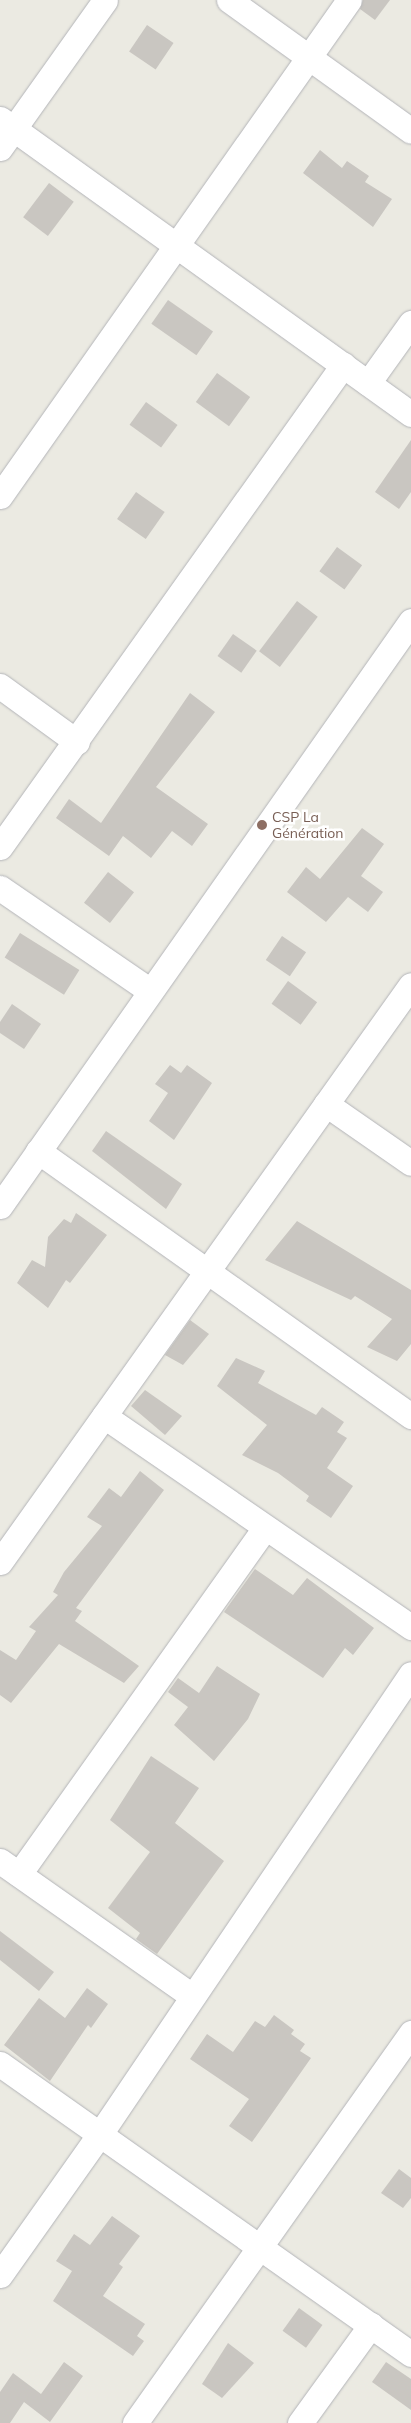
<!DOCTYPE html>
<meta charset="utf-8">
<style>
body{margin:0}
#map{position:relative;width:411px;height:2423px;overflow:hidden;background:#ebeae2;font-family:Mulish,sans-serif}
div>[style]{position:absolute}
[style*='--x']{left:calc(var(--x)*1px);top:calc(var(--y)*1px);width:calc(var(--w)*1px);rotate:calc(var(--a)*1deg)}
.building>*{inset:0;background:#c9c6c1;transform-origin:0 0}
.roads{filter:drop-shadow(0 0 1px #b3b4b8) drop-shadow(0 0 1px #b3b4b8)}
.minor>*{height:25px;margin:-12.5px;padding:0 12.5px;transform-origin:12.5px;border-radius:12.5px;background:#fff}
.dots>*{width:14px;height:14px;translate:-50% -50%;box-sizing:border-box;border:2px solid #fff;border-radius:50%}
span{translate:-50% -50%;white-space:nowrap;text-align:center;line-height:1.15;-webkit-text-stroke:5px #fff;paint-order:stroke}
.education-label{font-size:14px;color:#785e54}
.left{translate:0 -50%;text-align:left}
</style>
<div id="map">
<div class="building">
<div style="clip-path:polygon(363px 0,390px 0,375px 20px,360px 9px)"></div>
<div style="left:147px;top:25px;width:32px;height:32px;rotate:34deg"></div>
<div style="clip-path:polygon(320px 150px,342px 168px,347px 161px,369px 176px,365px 182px,392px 199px,373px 227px,303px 173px)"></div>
<div style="left:49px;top:183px;width:31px;height:43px;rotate:37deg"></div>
<div style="left:168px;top:300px;width:55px;height:29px;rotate:35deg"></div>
<div style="left:217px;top:373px;width:41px;height:36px;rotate:36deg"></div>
<div style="left:146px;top:402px;width:39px;height:28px;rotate:36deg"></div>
<div style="clip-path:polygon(411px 440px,411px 492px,399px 509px,375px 492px)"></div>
<div style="left:136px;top:492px;width:35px;height:33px;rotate:35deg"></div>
<div style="left:337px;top:547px;width:31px;height:30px;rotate:36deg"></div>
<div style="left:297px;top:601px;width:26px;height:63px;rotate:37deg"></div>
<div style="left:233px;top:634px;width:29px;height:27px;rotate:35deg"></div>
<div style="clip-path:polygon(190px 693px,215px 712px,156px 787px,208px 824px,192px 846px,172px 831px,151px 858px,123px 836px,109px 856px,56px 818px,69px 799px,101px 823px)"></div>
<div style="clip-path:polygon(362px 828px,384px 844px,361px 876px,383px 892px,368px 912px,348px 897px,326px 922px,287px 892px,306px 867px,320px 879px)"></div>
<div style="left:108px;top:872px;width:33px;height:39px;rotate:38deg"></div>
<div style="left:20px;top:933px;width:70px;height:29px;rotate:32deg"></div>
<div style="left:282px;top:936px;width:29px;height:29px;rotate:34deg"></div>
<div style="left:288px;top:981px;width:36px;height:28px;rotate:36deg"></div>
<div style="clip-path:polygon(12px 1004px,41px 1024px,24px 1049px,0 1033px,0 1022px)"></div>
<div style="clip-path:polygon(170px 1065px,181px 1073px,187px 1065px,212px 1083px,174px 1140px,149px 1121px,168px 1093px,155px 1084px)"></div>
<div style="clip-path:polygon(106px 1131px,182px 1184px,166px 1209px,92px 1151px)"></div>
<div style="clip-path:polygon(76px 1213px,107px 1235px,70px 1283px,66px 1280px,48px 1308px,17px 1283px,32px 1260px,45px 1267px,48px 1237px,64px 1219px,71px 1223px)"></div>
<div style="clip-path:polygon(297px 1221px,411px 1290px,411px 1344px,397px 1361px,367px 1347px,392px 1319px,355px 1296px,351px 1300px,265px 1260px)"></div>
<div style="clip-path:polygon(190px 1320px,209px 1334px,183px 1365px,165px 1355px)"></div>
<div style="clip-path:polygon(236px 1358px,265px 1371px,258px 1383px,316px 1415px,322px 1407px,344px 1422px,337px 1432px,347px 1438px,327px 1468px,353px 1486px,331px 1518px,306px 1501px,309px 1496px,278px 1473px,242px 1455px,267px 1425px,217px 1386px)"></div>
<div style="clip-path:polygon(145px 1390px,182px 1416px,165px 1435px,131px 1406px)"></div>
<div style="clip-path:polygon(140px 1471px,164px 1490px,76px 1608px,82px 1611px,75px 1621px,139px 1666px,124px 1683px,59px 1644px,11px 1703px,0 1695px,0 1650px,16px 1660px,36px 1631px,29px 1627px,58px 1595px,53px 1592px,64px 1572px,102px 1526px,87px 1517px,109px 1488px,121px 1497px)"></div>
<div style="clip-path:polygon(255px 1569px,293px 1595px,307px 1578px,374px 1628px,353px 1655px,345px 1648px,323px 1678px,224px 1612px)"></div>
<div style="clip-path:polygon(217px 1666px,260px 1694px,248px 1719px,214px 1761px,174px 1725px,188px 1707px,168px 1692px,178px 1678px,199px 1693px)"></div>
<div style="clip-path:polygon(151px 1756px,199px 1788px,175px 1823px,224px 1861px,157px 1954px,136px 1939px,140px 1933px,108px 1908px,150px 1852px,110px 1820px)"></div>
<div style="clip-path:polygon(0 1931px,54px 1972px,39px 1991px,0 1960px)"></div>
<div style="clip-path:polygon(87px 1988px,108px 2004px,91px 2028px,88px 2025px,50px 2081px,4px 2045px,39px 1998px,65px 2018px)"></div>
<div style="clip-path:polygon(274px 2015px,294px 2030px,291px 2034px,305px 2044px,300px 2051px,311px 2058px,252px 2142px,229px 2126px,249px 2099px,190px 2059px,207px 2034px,233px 2052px,255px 2021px,265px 2027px)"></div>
<div style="clip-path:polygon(399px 2169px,411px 2178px,411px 2198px,403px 2208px,381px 2193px)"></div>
<div style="clip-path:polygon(112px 2216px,140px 2236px,119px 2264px,123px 2267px,103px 2296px,145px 2324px,137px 2336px,144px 2341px,133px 2356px,53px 2301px,72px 2271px,56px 2261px,74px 2234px,90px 2245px)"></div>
<div style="left:299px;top:2308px;width:29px;height:28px;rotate:36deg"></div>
<div style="clip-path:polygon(228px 2343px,254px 2363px,222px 2398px,202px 2384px)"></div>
<div style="clip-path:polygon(64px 2362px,83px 2376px,50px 2422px,24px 2402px,10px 2423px,0 2423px,0 2392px,13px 2373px,41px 2394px)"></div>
<div style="clip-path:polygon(386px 2362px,411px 2379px,411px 2410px,372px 2382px)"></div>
</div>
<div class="roads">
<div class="minor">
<div style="--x:229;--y:0;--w:224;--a:35.7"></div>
<div style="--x:0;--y:119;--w:506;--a:35.67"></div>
<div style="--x:0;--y:148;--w:181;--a:-54.6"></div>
<div style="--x:368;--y:383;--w:74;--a:-54.4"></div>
<div style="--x:0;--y:496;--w:606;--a:-54.87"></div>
<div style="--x:0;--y:686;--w:95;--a:36"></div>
<div style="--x:0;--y:847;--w:592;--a:-54.56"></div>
<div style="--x:0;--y:888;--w:181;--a:34.4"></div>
<div style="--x:326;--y:1104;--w:103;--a:34.8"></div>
<div style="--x:38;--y:1151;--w:458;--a:35.4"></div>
<div style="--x:0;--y:1206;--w:715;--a:-54.91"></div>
<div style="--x:104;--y:1416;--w:373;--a:34.5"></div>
<div style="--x:0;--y:1562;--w:708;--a:-54.54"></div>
<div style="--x:0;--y:1861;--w:233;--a:35.1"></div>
<div style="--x:19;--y:1874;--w:425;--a:-54.6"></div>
<div style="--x:0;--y:2064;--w:503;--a:35.21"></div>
<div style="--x:0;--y:2275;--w:173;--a:-54.7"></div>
<div style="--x:100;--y:2134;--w:555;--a:-55.94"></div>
<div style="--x:135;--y:2423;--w:478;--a:-54.7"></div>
<div style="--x:300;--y:2423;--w:121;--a:-54.1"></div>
</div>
</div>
<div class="dots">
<div style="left:262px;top:825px;background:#8d6e63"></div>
</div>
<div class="education-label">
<span class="left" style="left:272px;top:825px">CSP La<br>Génération</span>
</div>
</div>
